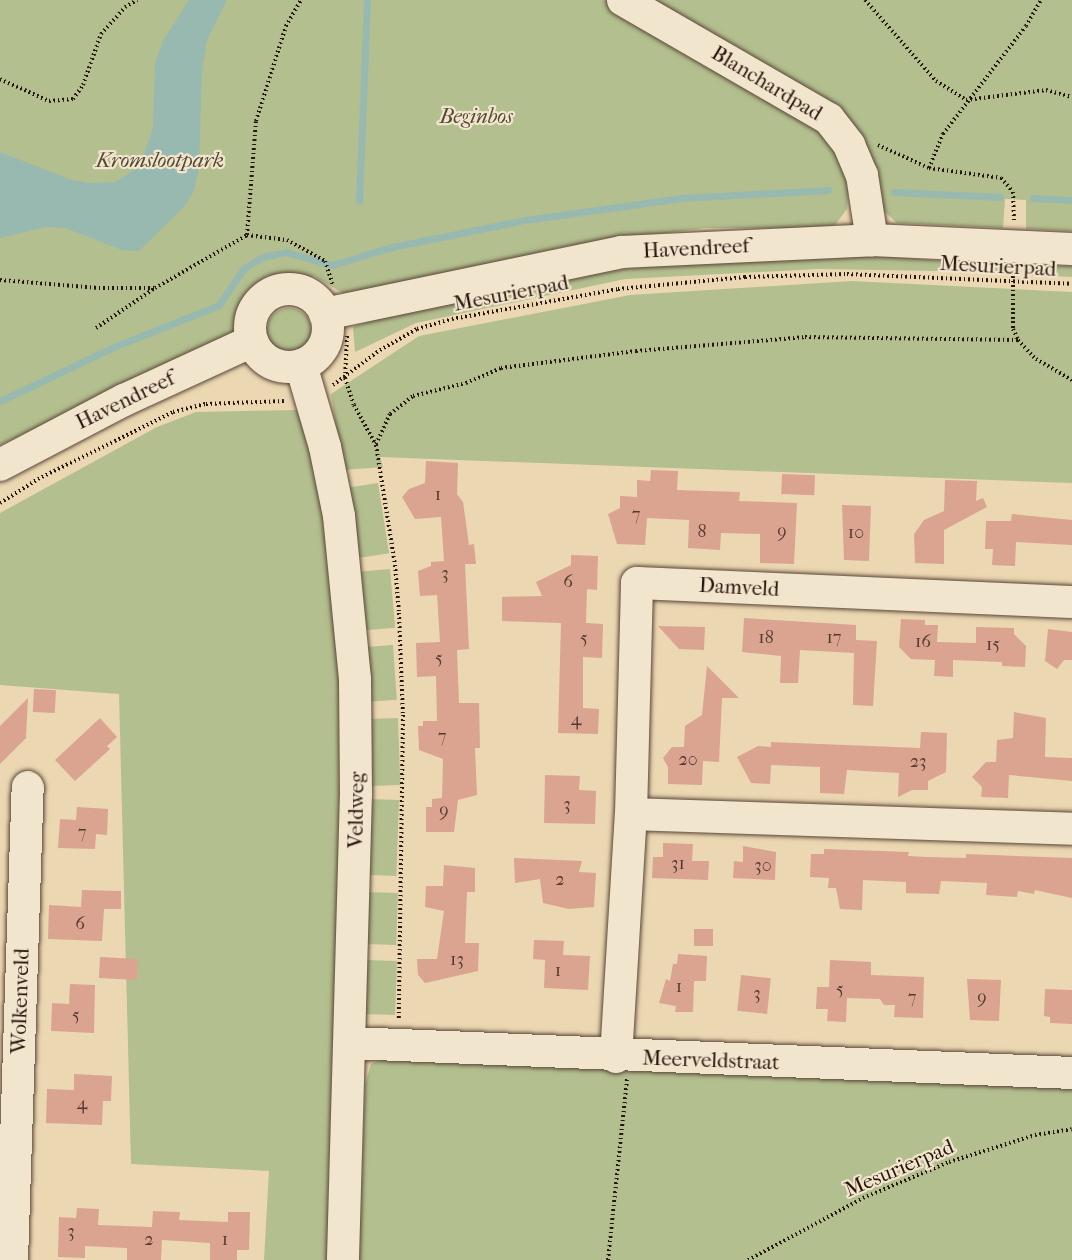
<!DOCTYPE html>
<style>
body{margin:0}
#map{position:relative;width:1072px;height:1260px;overflow:hidden;background:#ebd7b2;font-family:"IM FELL French Canon",serif}
div>[style]{position:absolute}
[style*='--x']{left:calc(var(--x)*1px);top:calc(var(--y)*1px);width:calc(var(--w)*1px);rotate:calc(var(--a)*1deg)}
.green>*{inset:0;background:#b3bf8f;transform-origin:0 0}
.round{border-radius:50%}
.water>*{inset:0;background:#98b9b0}
.stream>*{height:7px;margin:-3.5px;padding:0 3.5px;transform-origin:3.5px;border-radius:3.5px;background:#98b9b0}
.building>*{inset:0;background:#daa491;transform-origin:0 0}
.path>*{height:4px;margin-top:-2px;transform-origin:0;background:repeating-linear-gradient(90deg,#28160d 0 1.5px,transparent 0 4.5px)}
.roads{filter:drop-shadow(0 0 2px #594636) drop-shadow(0 0 2px #594636)}
.minor>*{height:32px;margin:-16px;padding:0 16px;transform-origin:16px;border-radius:16px;background:#f2e5cd}
.minor>.ring{margin:-16px;padding:0;box-sizing:content-box;background:none;border:32px solid #f2e5cd;border-radius:50%}
span{translate:-50% -50%;white-space:nowrap;text-align:center;line-height:1.15;-webkit-text-stroke:4.5px #f2e5cd;paint-order:stroke}
.number-label{font-size:18px;color:#543a2e}
.number-label span{-webkit-text-stroke-width:0}
.street-label{font-size:21px;color:#28160d}
.park-label{font-size:21px;color:#524934;font-style:italic}
</style>
<div id="map">
<div class="green">
<div style="clip-path:polygon(0 0,1072px 0,1072px 231px,1026px 229px,1026px 200px,1005px 199px,1003px 228px,897px 223px,881px 208px,876px 194px,848px 193px,847px 209px,835px 225px,819px 228px,705px 228px,568px 246px,346px 295px,314px 276px,248px 299px,235px 334px,0 445px)"></div>
<div style="clip-path:polygon(779px 256px,894px 257px,1001px 266px,1001px 272px,818px 269px,625px 279px,416px 323px,355px 352px,353px 327px,411px 307px,624px 269px)"></div>
<div style="clip-path:polygon(1022px 266px,1072px 266px,1072px 277px,1026px 275px)"></div>
<div style="clip-path:polygon(852px 281px,1072px 292px,1072px 483px,380px 457px,383px 467px,343px 470px,331px 394px,419px 336px,630px 295px)"></div>
<div class="round" style="left:267px;top:308px;width:44px;height:44px"></div>
<div style="clip-path:polygon(297px 410px,318px 470px,341px 619px,335px 1260px,264px 1260px,269px 1171px,131px 1164px,119px 694px,0 685px,0 513px,157px 427px,196px 412px)"></div>
<div style="left:378px;top:483px;width:71px;height:31px;rotate:81deg"></div>
<div style="left:390px;top:569px;width:59px;height:29px;rotate:85deg"></div>
<div style="left:393px;top:645px;width:55px;height:28px;rotate:86deg"></div>
<div style="left:398px;top:718px;width:67px;height:30px;rotate:88deg"></div>
<div style="left:399px;top:800px;width:76px;height:32px;rotate:92deg"></div>
<div style="left:367px;top:892px;width:31px;height:52px;rotate:2deg"></div>
<div style="left:365px;top:960px;width:32px;height:54px;rotate:2deg"></div>
<div style="clip-path:polygon(381px 1060px,1072px 1082px,1072px 1260px,358px 1260px,365px 1085px,371px 1064px)"></div>
</div>
<div class="water">
<div style="clip-path:polygon(189px 0,227px 0,207px 40px,202px 71px,199px 168px,194px 191px,185px 206px,139px 251px,122px 250px,65px 228px,46px 227px,0 238px,0 152px,72px 180px,91px 183px,115px 182px,139px 167px,153px 128px,155px 63px,163px 41px)"></div>
</div>
<div class="stream">
<div style="--x:894;--y:192;--w:106;--a:2.7"></div>
<div style="--x:1033;--y:198;--w:39;--a:3"></div>
<div style="--x:359;--y:201;--w:201;--a:-87.7"></div>
<div style="--x:0;--y:401;--w:128;--a:-25.4"></div>
<div style="--x:116;--y:346;--w:111;--a:-21.7"></div>
<div style="--x:219;--y:305;--w:43;--a:-56.3"></div>
<div style="--x:243;--y:269;--w:22;--a:-32"></div>
<div style="--x:262;--y:257;--w:25;--a:-12"></div>
<div style="--x:286;--y:252;--w:48;--a:15.8"></div>
<div style="--x:332;--y:265;--w:63;--a:-16.7"></div>
<div style="--x:392;--y:247;--w:136;--a:-11.5"></div>
<div style="--x:525;--y:220;--w:158;--a:-8"></div>
<div style="--x:681;--y:198;--w:147;--a:-3.1"></div>
</div>
<div class="building">
<div style="clip-path:polygon(426px 461px,458px 463px,457px 494px,463px 502px,469px 545px,474px 544px,476px 564px,465px 564px,469px 649px,457px 650px,459px 703px,479px 703px,480px 748px,475px 748px,477px 795px,458px 800px,454px 832px,426px 832px,426px 807px,432px 807px,432px 799px,442px 798px,443px 759px,419px 750px,418px 726px,423px 726px,423px 721px,437px 721px,436px 676px,417px 677px,416px 643px,440px 642px,437px 595px,420px 596px,418px 571px,431px 566px,431px 562px,444px 561px,441px 517px,415px 519px,402px 497px,409px 489px,425px 483px)"></div>
<div style="clip-path:polygon(651px 470px,678px 471px,677px 490px,740px 492px,739px 501px,797px 503px,794px 564px,760px 563px,760px 534px,721px 533px,720px 550px,688px 548px,689px 520px,647px 518px,645px 545px,617px 544px,608px 514px,620px 508px,620px 496px,637px 497px,637px 480px,650px 481px)"></div>
<div style="left:782px;top:474px;width:33px;height:20px;rotate:2deg"></div>
<div style="clip-path:polygon(945px 480px,977px 481px,976px 501px,983px 498px,987px 507px,944px 530px,944px 564px,915px 563px,914px 534px,924px 520px,944px 511px)"></div>
<div style="clip-path:polygon(842px 505px,871px 506px,869px 561px,844px 560px)"></div>
<div style="clip-path:polygon(1012px 514px,1072px 520px,1072px 545px,1016px 542px,1015px 566px,992px 565px,993px 549px,985px 549px,986px 521px,1011px 521px)"></div>
<div style="clip-path:polygon(571px 555px,598px 556px,597px 590px,587px 589px,586px 623px,603px 624px,602px 658px,583px 657px,583px 708px,599px 709px,598px 734px,558px 733px,561px 623px,502px 621px,502px 597px,542px 596px,536px 582px,571px 565px)"></div>
<div style="clip-path:polygon(744px 618px,856px 625px,856px 640px,877px 641px,873px 706px,853px 705px,854px 653px,800px 650px,798px 683px,780px 683px,781px 656px,742px 652px)"></div>
<div style="clip-path:polygon(901px 619px,925px 620px,925px 625px,938px 625px,937px 642px,976px 643px,976px 627px,1014px 628px,1014px 634px,1026px 646px,1025px 667px,1002px 666px,1002px 662px,953px 660px,953px 677px,934px 676px,935px 660px,911px 659px,899px 647px)"></div>
<div style="clip-path:polygon(658px 626px,705px 627px,704px 650px,679px 649px)"></div>
<div style="clip-path:polygon(1048px 629px,1072px 632px,1072px 660px,1064px 660px,1057px 669px,1045px 661px)"></div>
<div style="clip-path:polygon(707px 666px,739px 698px,722px 698px,719px 762px,703px 761px,702px 785px,668px 784px,668px 767px,663px 758px,672px 747px,684px 747px,685px 726px,702px 715px)"></div>
<div style="left:34px;top:689px;width:22px;height:23px;rotate:3deg"></div>
<div style="clip-path:polygon(28px 698px,26px 738px,0 764px,0 726px)"></div>
<div style="clip-path:polygon(1014px 712px,1046px 718px,1045px 757px,1072px 758px,1072px 781px,1009px 775px,1008px 798px,981px 797px,982px 787px,972px 777px,986px 762px,996px 762px,997px 740px,1013px 738px)"></div>
<div style="clip-path:polygon(100px 718px,117px 737px,107px 746px,110px 749px,75px 781px,55px 760px)"></div>
<div style="clip-path:polygon(921px 732px,947px 733px,946px 772px,928px 781px,928px 790px,912px 790px,898px 797px,899px 773px,847px 770px,844px 794px,820px 793px,820px 767px,771px 765px,770px 784px,751px 783px,737px 757px,758px 746px,771px 747px,771px 742px,920px 748px)"></div>
<div style="clip-path:polygon(545px 775px,580px 776px,579px 790px,596px 791px,595px 824px,544px 823px)"></div>
<div style="clip-path:polygon(77px 807px,108px 809px,107px 835px,96px 834px,95px 849px,58px 848px,60px 819px,76px 820px)"></div>
<div style="clip-path:polygon(663px 843px,693px 844px,692px 861px,709px 861px,708px 880px,652px 878px,653px 857px,663px 857px)"></div>
<div style="clip-path:polygon(743px 846px,776px 852px,775px 880px,733px 878px,734px 861px,743px 862px)"></div>
<div style="clip-path:polygon(824px 849px,909px 852px,908px 856px,928px 857px,966px 858px,966px 854px,1072px 858px,1072px 898px,1035px 890px,1034px 894px,1018px 891px,1017px 897px,986px 895px,987px 883px,941px 881px,939px 894px,906px 893px,906px 882px,863px 880px,862px 910px,840px 909px,836px 888px,828px 888px,829px 878px,810px 877px,811px 854px,824px 854px)"></div>
<div style="clip-path:polygon(514px 858px,582px 861px,579px 872px,596px 873px,594px 907px,569px 909px,543px 903px,540px 879px,515px 883px)"></div>
<div style="clip-path:polygon(444px 865px,475px 868px,475px 892px,467px 892px,465px 943px,479px 943px,478px 971px,425px 983px,418px 975px,417px 959px,437px 959px,444px 911px,425px 907px,426px 886px,443px 886px)"></div>
<div style="clip-path:polygon(82px 890px,121px 891px,121px 909px,104px 909px,102px 941px,48px 939px,49px 905px,81px 907px)"></div>
<div style="left:694px;top:929px;width:19px;height:17px"></div>
<div style="clip-path:polygon(534px 940px,564px 941px,563px 955px,590px 956px,588px 990px,544px 988px,545px 960px,533px 959px)"></div>
<div style="clip-path:polygon(678px 954px,707px 956px,706px 981px,694px 981px,693px 1012px,675px 1012px,676px 1006px,659px 1003px,666px 979px,670px 981px,673px 964px,677px 964px)"></div>
<div style="left:100px;top:957px;width:38px;height:21px;rotate:3deg"></div>
<div style="clip-path:polygon(830px 960px,871px 962px,871px 975px,924px 977px,923px 1018px,894px 1017px,895px 1005px,884px 1005px,880px 999px,847px 998px,846px 1022px,827px 1021px,828px 1009px,816px 1009px,817px 987px,829px 987px)"></div>
<div style="left:741px;top:975px;width:30px;height:36px;rotate:6deg"></div>
<div style="clip-path:polygon(967px 979px,1001px 980px,999px 1021px,970px 1020px)"></div>
<div style="clip-path:polygon(70px 984px,95px 985px,94px 1033px,51px 1031px,52px 1003px,69px 1004px)"></div>
<div style="clip-path:polygon(1045px 989px,1072px 990px,1072px 1024px,1050px 1023px,1050px 1017px,1044px 1016px)"></div>
<div style="clip-path:polygon(74px 1074px,112px 1076px,111px 1101px,103px 1101px,102px 1125px,46px 1123px,47px 1089px,74px 1090px)"></div>
<div style="clip-path:polygon(77px 1208px,99px 1209px,98px 1225px,152px 1227px,153px 1211px,180px 1212px,179px 1220px,228px 1222px,228px 1212px,250px 1212px,249px 1250px,237px 1250px,237px 1260px,210px 1260px,210px 1243px,162px 1240px,161px 1260px,127px 1260px,127px 1248px,85px 1246px,85px 1258px,58px 1257px,59px 1217px,76px 1218px)"></div>
</div>
<div class="path">
<div style="--x:865;--y:0;--w:108;--a:48.8"></div>
<div style="--x:936;--y:81;--w:36;--a:32"></div>
<div style="--x:966;--y:100;--w:81;--a:-7.1"></div>
<div style="--x:1046;--y:90;--w:27;--a:15"></div>
<div style="--x:0;--y:79;--w:54;--a:24.2"></div>
<div style="--x:49;--y:101;--w:24;--a:-5"></div>
<div style="--x:73;--y:99;--w:17;--a:-54"></div>
<div style="--x:83;--y:85;--w:54;--a:-70.6"></div>
<div style="--x:101;--y:34;--w:36;--a:-48"></div>
<div style="--x:125;--y:7;--w:14;--a:-30"></div>
<div style="--x:878;--y:145;--w:56;--a:24.3"></div>
<div style="--x:929;--y:168;--w:73;--a:7.9"></div>
<div style="--x:1001;--y:178;--w:18;--a:49"></div>
<div style="--x:1013;--y:192;--w:28;--a:88"></div>
<div style="--x:929;--y:168;--w:37;--a:-68"></div>
<div style="--x:943;--y:134;--w:136;--a:-52.5"></div>
<div style="--x:1026;--y:26;--w:30;--a:-60"></div>
<div style="--x:247;--y:235;--w:40;--a:7.1"></div>
<div style="--x:287;--y:240;--w:43;--a:28.9"></div>
<div style="--x:325;--y:261;--w:26;--a:72"></div>
<div style="--x:1013;--y:272;--w:57;--a:90"></div>
<div style="--x:1013;--y:329;--w:12;--a:66"></div>
<div style="--x:1018;--y:340;--w:26;--a:47"></div>
<div style="--x:1036;--y:359;--w:42;--a:30.3"></div>
<div style="--x:0;--y:280;--w:99;--a:4.6"></div>
<div style="--x:99;--y:288;--w:56;--a:0"></div>
<div style="--x:155;--y:288;--w:106;--a:-29.9"></div>
<div style="--x:247;--y:235;--w:114;--a:-85.5"></div>
<div style="--x:256;--y:121;--w:100;--a:-72.5"></div>
<div style="--x:286;--y:26;--w:30;--a:-60"></div>
<div style="--x:96;--y:328;--w:71;--a:-34.1"></div>
<div style="--x:347;--y:336;--w:42;--a:92.7"></div>
<div style="--x:345;--y:378;--w:28;--a:72"></div>
<div style="--x:354;--y:405;--w:46;--a:61.2"></div>
<div style="--x:376;--y:445;--w:121;--a:81"></div>
<div style="--x:395;--y:565;--w:48;--a:85.2"></div>
<div style="--x:399;--y:613;--w:102;--a:87.8"></div>
<div style="--x:403;--y:715;--w:304;--a:90.8"></div>
<div style="--x:333;--y:385;--w:59;--a:-36.7"></div>
<div style="--x:380;--y:350;--w:43;--a:-29.6"></div>
<div style="--x:417;--y:329;--w:36;--a:-16"></div>
<div style="--x:452;--y:319;--w:169;--a:-10.2"></div>
<div style="--x:618;--y:289;--w:128;--a:-5.4"></div>
<div style="--x:745;--y:277;--w:102;--a:-1.7"></div>
<div style="--x:847;--y:274;--w:225;--a:2.5"></div>
<div style="--x:376;--y:444;--w:33;--a:-65"></div>
<div style="--x:390;--y:414;--w:29;--a:-38"></div>
<div style="--x:413;--y:396;--w:55;--a:-13.8"></div>
<div style="--x:466;--y:383;--w:38;--a:-23"></div>
<div style="--x:501;--y:368;--w:136;--a:-7.2"></div>
<div style="--x:636;--y:351;--w:170;--a:-4.7"></div>
<div style="--x:805;--y:337;--w:213;--a:0.8"></div>
<div style="--x:0;--y:503;--w:45;--a:-32.3"></div>
<div style="--x:38;--y:479;--w:151;--a:-26.4"></div>
<div style="--x:173;--y:412;--w:34;--a:-14"></div>
<div style="--x:206;--y:404;--w:78;--a:-2.2"></div>
<div style="--x:608;--y:1260;--w:182;--a:-84"></div>
<div style="--x:748;--y:1260;--w:131;--a:-28.3"></div>
<div style="--x:863;--y:1198;--w:93;--a:-22.7"></div>
<div style="--x:949;--y:1162;--w:90;--a:-17.4"></div>
<div style="--x:1035;--y:1135;--w:37;--a:-9"></div>
</div>
<div class="roads">
<div class="minor">
<div style="--x:623;--y:0;--w:238;--a:30"></div>
<div style="--x:829;--y:119;--w:33;--a:52"></div>
<div style="--x:849;--y:145;--w:33;--a:67"></div>
<div style="--x:862;--y:175;--w:66;--a:81.3"></div>
<div class="ring" style="left:250px;top:289px;width:46px;height:46px"></div>
<div style="--x:325;--y:314;--w:302;--a:-11.8"></div>
<div style="--x:621;--y:252;--w:251;--a:-2.7"></div>
<div style="--x:872;--y:240;--w:200;--a:2.6"></div>
<div style="--x:301;--y:365;--w:85;--a:73.7"></div>
<div style="--x:325;--y:447;--w:70;--a:78.5"></div>
<div style="--x:339;--y:516;--w:164;--a:84.4"></div>
<div style="--x:355;--y:679;--w:114;--a:89.5"></div>
<div style="--x:356;--y:793;--w:467;--a:91.6"></div>
<div style="--x:0;--y:465;--w:140;--a:-27.7"></div>
<div style="--x:124;--y:400;--w:141;--a:-24.7"></div>
<div style="--x:631;--y:814;--w:441;--a:1.9"></div>
<div style="--x:351;--y:1043;--w:722;--a:2.38"></div>
<div style="--x:616;--y:1057;--w:243;--a:-86.5"></div>
<div style="--x:631;--y:814;--w:231;--a:-88.5"></div>
<div style="--x:637;--y:583;--w:435;--a:2.5"></div>
<div style="--x:12;--y:1260;--w:473;--a:-88.1"></div>
</div>
</div>
<div class="number-label">
<span style="left:438px;top:495px">1</span>
<span style="left:636px;top:515px">7</span>
<span style="left:702px;top:532px">8</span>
<span style="left:782px;top:532px">9</span>
<span style="left:856px;top:533px">10</span>
<span style="left:445px;top:574px">3</span>
<span style="left:568px;top:582px">6</span>
<span style="left:766px;top:638px">18</span>
<span style="left:834px;top:638px">17</span>
<span style="left:584px;top:639px">5</span>
<span style="left:923px;top:642px">16</span>
<span style="left:993px;top:645px">15</span>
<span style="left:439px;top:659px">5</span>
<span style="left:576px;top:720px">4</span>
<span style="left:442px;top:737px">7</span>
<span style="left:688px;top:760px">20</span>
<span style="left:918px;top:762px">23</span>
<span style="left:567px;top:805px">3</span>
<span style="left:444px;top:811px">9</span>
<span style="left:82px;top:833px">7</span>
<span style="left:678px;top:864px">31</span>
<span style="left:763px;top:866px">30</span>
<span style="left:560px;top:880px">2</span>
<span style="left:80px;top:924px">6</span>
<span style="left:457px;top:960px">13</span>
<span style="left:558px;top:971px">1</span>
<span style="left:679px;top:987px">1</span>
<span style="left:840px;top:990px">5</span>
<span style="left:757px;top:994px">3</span>
<span style="left:912px;top:998px">7</span>
<span style="left:982px;top:998px">9</span>
<span style="left:76px;top:1016px">5</span>
<span style="left:82px;top:1104px">4</span>
<span style="left:71px;top:1232px">3</span>
<span style="left:149px;top:1240px">2</span>
<span style="left:225px;top:1240px">1</span>
</div>
<div class="street-label">
<span style="left:767px;top:83px;rotate:31deg">Blanchardpad</span>
<span style="left:696px;top:248px;rotate:-3deg">Havendreef</span>
<span style="left:998px;top:266px;rotate:3deg">Mesurierpad</span>
<span style="left:511px;top:293px;rotate:-11deg">Mesurierpad</span>
<span style="left:125px;top:400px;rotate:-26deg">Havendreef</span>
<span style="left:739px;top:587px;rotate:3deg">Damveld</span>
<span style="left:356px;top:810px;rotate:-89deg">Veldweg</span>
<span style="left:20px;top:1001px;rotate:-88deg">Wolkenveld</span>
<span style="left:711px;top:1060px;rotate:2deg">Meerveldstraat</span>
<span style="left:899px;top:1168px;rotate:-23deg">Mesurierpad</span>
</div>
<div class="park-label">
<span style="left:476px;top:116px">Beginbos</span>
<span style="left:160px;top:160px">Kromslootpark</span>
</div>
</div>
